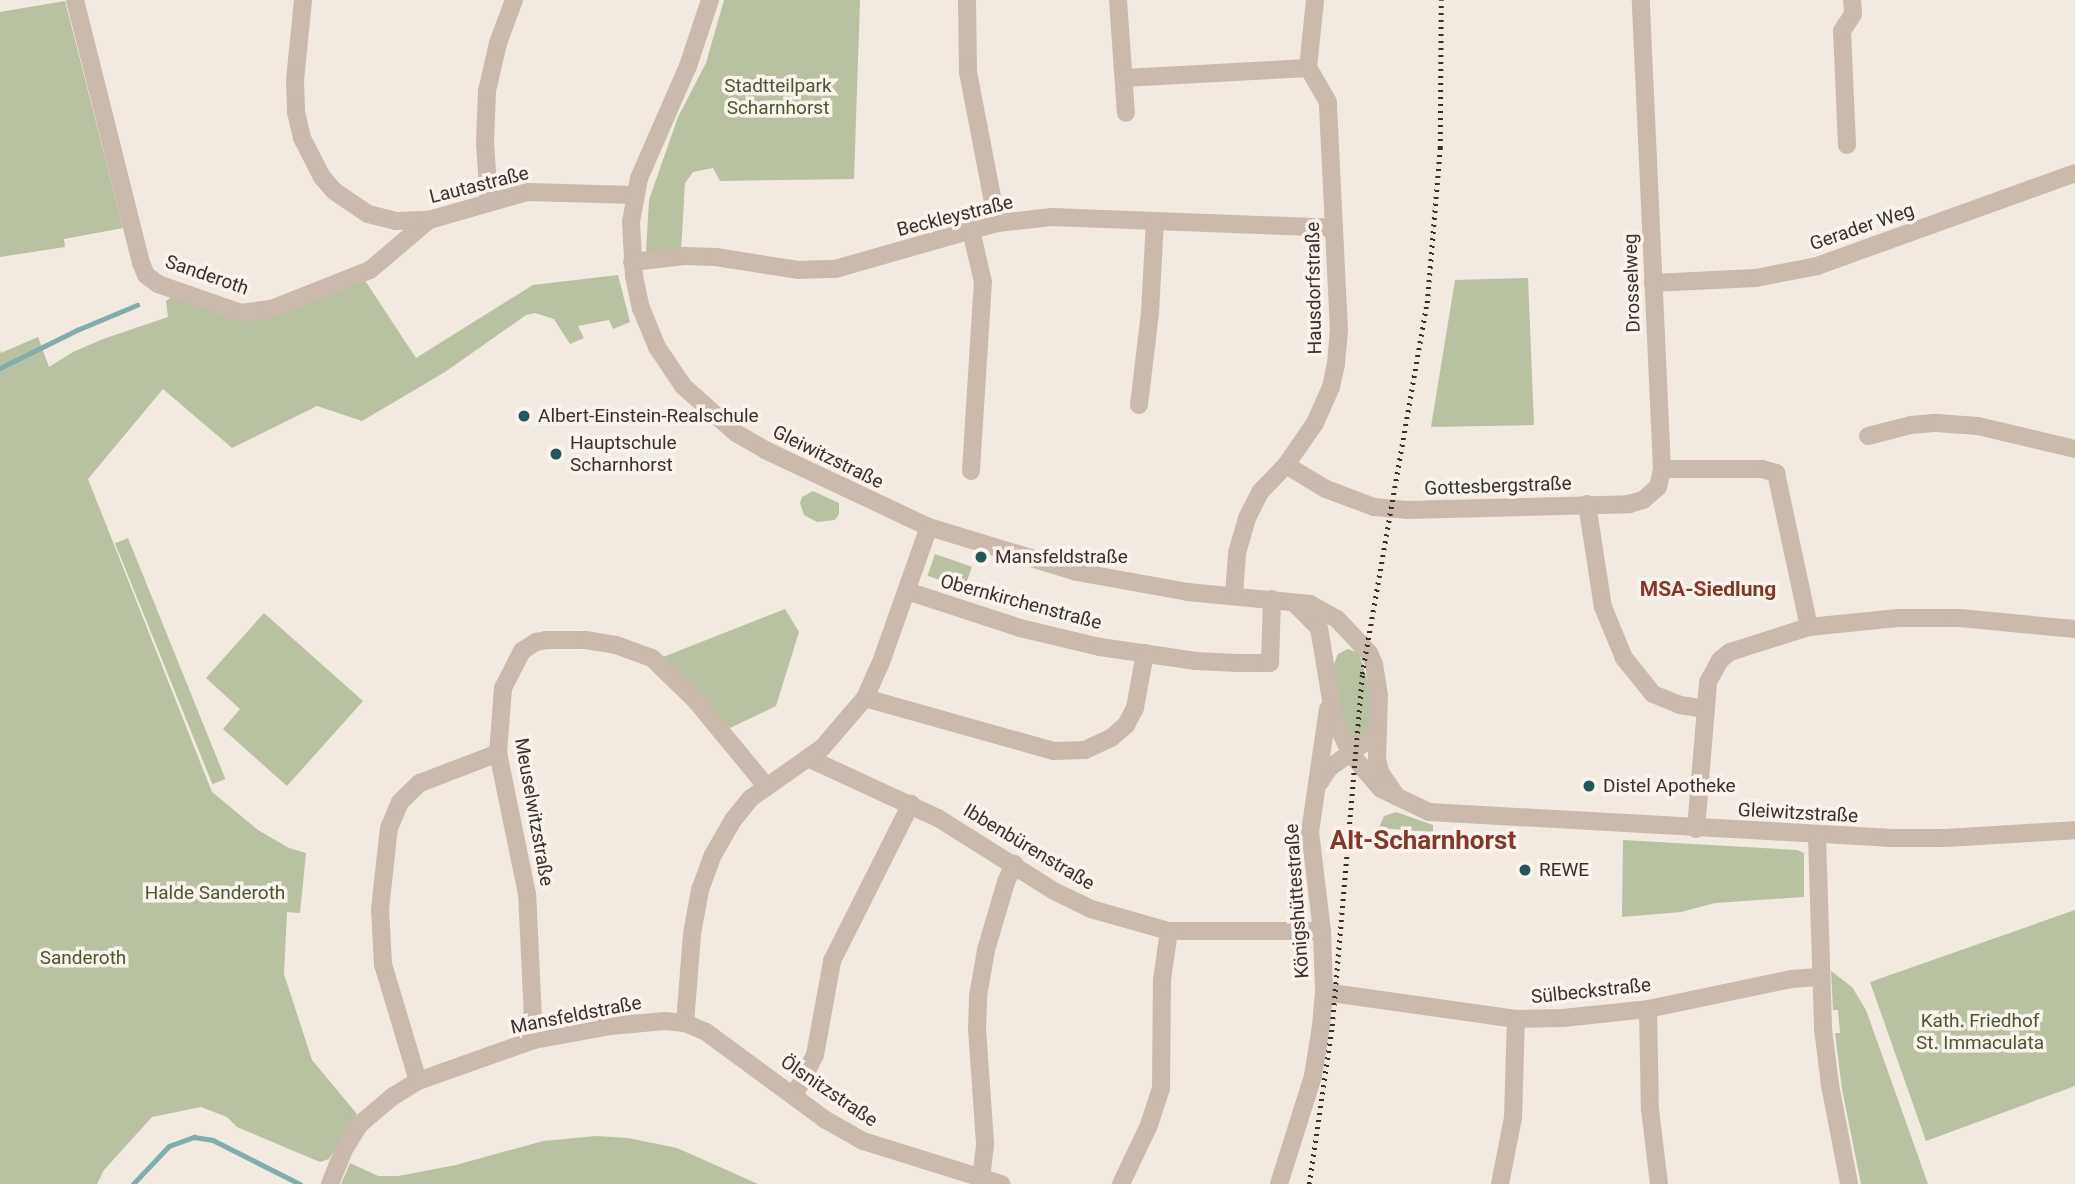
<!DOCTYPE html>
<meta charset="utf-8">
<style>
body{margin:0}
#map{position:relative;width:2075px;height:1184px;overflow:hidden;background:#f2e9e1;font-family:Roboto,sans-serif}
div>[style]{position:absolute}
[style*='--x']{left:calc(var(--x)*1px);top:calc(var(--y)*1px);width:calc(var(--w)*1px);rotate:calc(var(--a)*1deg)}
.green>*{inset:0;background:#b8c1a1;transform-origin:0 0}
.stream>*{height:4.5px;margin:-2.25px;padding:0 2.25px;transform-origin:2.25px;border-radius:2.25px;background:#81aead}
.minor>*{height:18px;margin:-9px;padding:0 9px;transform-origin:9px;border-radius:9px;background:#cab9ad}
.rail>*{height:4.5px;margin-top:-2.25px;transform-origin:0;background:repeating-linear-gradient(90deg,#392f2b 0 2px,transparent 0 7px)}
.dots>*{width:19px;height:19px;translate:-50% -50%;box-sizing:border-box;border:4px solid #faf3ed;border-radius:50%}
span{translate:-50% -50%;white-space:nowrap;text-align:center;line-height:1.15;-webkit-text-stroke:7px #faf3ed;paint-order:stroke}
.park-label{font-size:19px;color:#4a5630}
.street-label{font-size:19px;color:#392f2b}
.poi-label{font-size:19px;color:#392f2b}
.left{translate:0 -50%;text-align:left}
.neighbourhood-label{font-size:21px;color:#843928;font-weight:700}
.district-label{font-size:26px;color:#843928;font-weight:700}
</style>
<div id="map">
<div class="green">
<div style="clip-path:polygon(724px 0,860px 0,854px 179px,720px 181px,713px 168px,693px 172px,685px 183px,681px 251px,646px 252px,649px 200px,678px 117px,706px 63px)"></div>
<div style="clip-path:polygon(65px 1px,123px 228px,64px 239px,65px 247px,0 257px,0 12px)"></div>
<div style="clip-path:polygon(618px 275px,630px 322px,613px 329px,609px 320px,578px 326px,584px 338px,570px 344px,554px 319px,535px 313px,526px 315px,445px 372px,362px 421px,317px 406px,232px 448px,163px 389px,88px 479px,212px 792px,258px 830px,289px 848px,306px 853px,300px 913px,287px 912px,284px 974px,312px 1060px,357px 1114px,329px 1159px,320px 1162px,237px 1127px,227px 1117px,201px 1107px,152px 1117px,104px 1170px,97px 1184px,0 1184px,0 350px,1px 353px,38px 337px,49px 367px,73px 352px,103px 339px,168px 317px,166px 301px,174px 295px,239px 317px,364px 279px,416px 358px,533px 285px)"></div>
<div style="clip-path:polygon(1528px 278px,1534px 425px,1431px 427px,1455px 280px)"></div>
<div style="clip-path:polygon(813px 491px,839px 503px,839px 514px,835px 520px,817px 522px,804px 515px,800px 503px,802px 497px)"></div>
<div style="left:128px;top:538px;width:260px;height:14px;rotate:68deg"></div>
<div style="left:935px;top:554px;width:39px;height:23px;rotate:19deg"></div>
<div style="clip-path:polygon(785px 609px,799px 632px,776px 706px,730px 728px,663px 657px)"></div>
<div style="clip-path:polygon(264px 613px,363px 701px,287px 786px,223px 729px,240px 709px,206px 678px)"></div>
<div style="clip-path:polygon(1348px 649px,1358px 653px,1361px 659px,1374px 701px,1371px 728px,1357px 739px,1351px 738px,1338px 706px,1334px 664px,1338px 654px)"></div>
<div style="clip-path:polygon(1396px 812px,1433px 825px,1433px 832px,1379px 828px,1384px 816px)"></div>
<div style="clip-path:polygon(1623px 840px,1797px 850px,1804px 853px,1804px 897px,1715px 903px,1681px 912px,1622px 917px)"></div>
<div style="clip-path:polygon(2075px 910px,2075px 1086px,1926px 1141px,1870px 982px)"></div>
<div style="clip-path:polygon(1831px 971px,1852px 987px,1866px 1010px,1928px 1184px,1861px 1184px,1842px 1089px,1835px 1033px,1840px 1033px,1838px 1010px,1833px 1010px)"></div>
<div style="clip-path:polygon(596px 1136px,628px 1138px,677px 1148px,758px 1184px,341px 1184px,350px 1163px,378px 1176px,398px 1176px,456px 1165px,543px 1141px)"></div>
</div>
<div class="stream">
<div style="--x:0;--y:368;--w:86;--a:-26.3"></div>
<div style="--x:77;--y:330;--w:65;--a:-22.6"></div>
<div style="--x:133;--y:1184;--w:52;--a:-46.5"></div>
<div style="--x:169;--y:1146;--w:27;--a:-20"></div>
<div style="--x:194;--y:1137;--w:19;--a:9"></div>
<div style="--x:213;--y:1140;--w:97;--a:26.8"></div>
</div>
<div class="minor">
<div style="--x:75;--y:0;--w:271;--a:75.9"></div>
<div style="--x:141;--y:263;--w:13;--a:67"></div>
<div style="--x:146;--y:275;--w:15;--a:37"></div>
<div style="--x:158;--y:284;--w:88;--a:19.3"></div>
<div style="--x:241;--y:313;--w:30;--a:-8"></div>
<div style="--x:271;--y:309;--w:106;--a:-21.5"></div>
<div style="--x:370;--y:270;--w:77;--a:-40.3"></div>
<div style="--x:303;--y:0;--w:80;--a:95.7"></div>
<div style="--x:295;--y:80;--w:32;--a:88"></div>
<div style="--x:296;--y:112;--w:27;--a:77"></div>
<div style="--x:302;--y:138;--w:44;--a:62.9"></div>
<div style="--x:322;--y:177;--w:18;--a:49"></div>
<div style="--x:334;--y:191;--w:41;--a:34.1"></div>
<div style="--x:368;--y:214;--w:29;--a:14"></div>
<div style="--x:396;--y:221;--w:33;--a:-2"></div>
<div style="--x:429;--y:220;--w:102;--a:-15.9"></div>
<div style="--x:527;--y:192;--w:107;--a:1.6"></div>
<div style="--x:710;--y:0;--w:70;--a:108.4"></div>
<div style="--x:688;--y:66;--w:122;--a:113.6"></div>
<div style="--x:639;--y:178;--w:45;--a:100.3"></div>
<div style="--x:631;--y:222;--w:54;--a:86.8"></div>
<div style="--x:634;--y:276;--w:33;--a:78"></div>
<div style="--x:641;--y:308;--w:42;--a:67.7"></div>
<div style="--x:657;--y:347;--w:47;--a:56.3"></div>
<div style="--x:683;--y:386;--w:71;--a:41.6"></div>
<div style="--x:736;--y:433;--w:34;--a:30"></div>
<div style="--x:765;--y:450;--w:181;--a:25.2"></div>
<div style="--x:929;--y:527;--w:155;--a:16.9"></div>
<div style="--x:1077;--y:572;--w:113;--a:10.2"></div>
<div style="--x:1188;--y:592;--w:123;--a:5.6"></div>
<div style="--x:1310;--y:604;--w:31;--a:29"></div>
<div style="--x:1337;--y:619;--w:47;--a:46.7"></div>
<div style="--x:1369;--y:653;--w:12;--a:66"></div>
<div style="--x:1374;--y:664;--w:32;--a:81"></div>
<div style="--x:1379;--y:696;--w:62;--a:91.8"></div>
<div style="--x:1377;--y:758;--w:14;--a:78"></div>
<div style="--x:1380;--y:772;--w:30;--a:56"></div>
<div style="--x:967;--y:0;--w:72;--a:89.2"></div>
<div style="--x:968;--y:72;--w:154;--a:79.1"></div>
<div style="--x:1118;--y:0;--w:113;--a:86"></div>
<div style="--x:1124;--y:78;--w:184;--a:-3.1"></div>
<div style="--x:1847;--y:145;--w:114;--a:-92.5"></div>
<div style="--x:1842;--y:31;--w:20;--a:-57"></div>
<div style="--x:1853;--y:14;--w:14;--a:-94"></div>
<div style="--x:489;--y:201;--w:58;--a:-93.9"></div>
<div style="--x:485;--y:143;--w:52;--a:-87.8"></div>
<div style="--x:487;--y:91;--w:49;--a:-77.1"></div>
<div style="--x:498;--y:43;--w:46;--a:-69.6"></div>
<div style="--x:632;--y:262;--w:53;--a:-6.5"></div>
<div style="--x:685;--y:256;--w:31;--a:2"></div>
<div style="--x:716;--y:257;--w:83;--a:9"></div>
<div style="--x:798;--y:270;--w:37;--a:-2"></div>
<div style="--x:835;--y:269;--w:168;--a:-15.9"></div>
<div style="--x:997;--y:223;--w:55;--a:-6.2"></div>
<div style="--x:1052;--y:217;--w:282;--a:2.2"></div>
<div style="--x:1653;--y:283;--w:103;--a:-2.8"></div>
<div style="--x:1756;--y:278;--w:62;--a:-11.1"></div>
<div style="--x:1817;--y:266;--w:274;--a:-19.8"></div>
<div style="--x:1139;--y:405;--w:93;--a:-83.2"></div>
<div style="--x:1150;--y:313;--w:91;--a:-86.9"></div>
<div style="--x:1868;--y:436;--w:44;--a:-14.3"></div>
<div style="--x:1911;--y:425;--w:25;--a:-5"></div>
<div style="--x:1936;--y:423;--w:42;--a:4.1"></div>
<div style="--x:1978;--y:426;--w:100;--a:13.3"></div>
<div style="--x:1286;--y:465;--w:47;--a:31"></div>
<div style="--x:1326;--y:489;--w:51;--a:20.6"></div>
<div style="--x:1374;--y:507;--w:33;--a:5"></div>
<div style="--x:1407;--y:510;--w:222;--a:-1.5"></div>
<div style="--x:1629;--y:504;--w:15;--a:-16"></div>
<div style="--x:1643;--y:500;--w:20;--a:-41"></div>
<div style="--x:1658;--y:487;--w:18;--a:-77"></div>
<div style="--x:1662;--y:469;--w:469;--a:-92.6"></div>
<div style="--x:1662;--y:469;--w:100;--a:0"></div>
<div style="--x:1762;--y:469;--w:15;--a:16"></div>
<div style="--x:1776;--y:473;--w:157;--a:77.9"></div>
<div style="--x:971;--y:471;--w:189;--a:-86.4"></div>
<div style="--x:983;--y:282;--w:53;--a:-103"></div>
<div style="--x:1587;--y:504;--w:104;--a:81.2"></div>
<div style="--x:1603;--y:607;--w:55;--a:67.6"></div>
<div style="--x:1624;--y:658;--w:46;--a:51.1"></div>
<div style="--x:1653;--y:694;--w:29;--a:22"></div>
<div style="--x:1680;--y:705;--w:24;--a:9"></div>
<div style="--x:907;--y:591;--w:119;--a:18.1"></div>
<div style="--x:1020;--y:628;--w:82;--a:13.4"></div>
<div style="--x:1100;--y:647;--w:97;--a:8.3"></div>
<div style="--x:1196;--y:661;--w:42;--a:2.7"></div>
<div style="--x:1238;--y:663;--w:32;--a:0"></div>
<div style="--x:1270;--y:663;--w:64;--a:-88.2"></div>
<div style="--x:1234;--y:596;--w:43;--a:-86"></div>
<div style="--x:1237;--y:553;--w:36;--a:-74"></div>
<div style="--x:1247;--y:518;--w:30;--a:-63"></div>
<div style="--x:1261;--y:491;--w:36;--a:-46"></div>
<div style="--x:1286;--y:465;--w:51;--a:-55.4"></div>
<div style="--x:1315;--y:423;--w:39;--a:-66"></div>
<div style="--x:1331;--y:387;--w:24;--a:-78"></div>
<div style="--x:1336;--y:364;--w:33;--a:-85"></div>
<div style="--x:1339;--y:331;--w:229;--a:-92.8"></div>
<div style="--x:1328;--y:102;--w:39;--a:-120"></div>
<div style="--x:1308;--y:68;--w:68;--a:-84.1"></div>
<div style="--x:1295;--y:604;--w:34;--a:45"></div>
<div style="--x:1319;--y:628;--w:91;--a:80.5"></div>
<div style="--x:1334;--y:718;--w:40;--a:65"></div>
<div style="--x:1351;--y:754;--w:46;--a:49.4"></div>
<div style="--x:1381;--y:789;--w:53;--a:25.6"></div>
<div style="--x:1429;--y:812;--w:460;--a:3.2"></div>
<div style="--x:1888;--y:838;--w:58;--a:0"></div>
<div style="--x:1946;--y:838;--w:129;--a:-3.5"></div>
<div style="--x:865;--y:698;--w:196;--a:15.7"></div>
<div style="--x:1054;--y:751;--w:31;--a:-2"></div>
<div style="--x:1085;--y:750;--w:29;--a:-25"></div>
<div style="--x:1111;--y:738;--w:20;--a:-41"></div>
<div style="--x:1126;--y:725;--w:19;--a:-62"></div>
<div style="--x:1135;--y:708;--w:56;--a:-79.7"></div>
<div style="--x:808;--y:758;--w:143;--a:24.8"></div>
<div style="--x:938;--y:818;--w:137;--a:32.2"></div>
<div style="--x:1054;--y:891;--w:41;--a:25.9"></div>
<div style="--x:1091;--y:909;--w:81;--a:15.8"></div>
<div style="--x:1169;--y:931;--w:153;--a:0"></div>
<div style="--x:1320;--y:782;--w:17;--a:-57"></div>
<div style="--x:1329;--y:768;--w:59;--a:-35.3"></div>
<div style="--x:1696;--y:829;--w:147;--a:-85.3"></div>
<div style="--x:1708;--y:682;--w:25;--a:-61"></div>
<div style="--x:1720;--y:660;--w:13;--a:-39"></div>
<div style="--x:1730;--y:652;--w:83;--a:-17.6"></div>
<div style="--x:1809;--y:627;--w:89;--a:-5.8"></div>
<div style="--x:1898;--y:618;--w:62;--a:0"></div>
<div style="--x:1960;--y:618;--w:116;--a:5.5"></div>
<div style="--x:1817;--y:836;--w:193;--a:88.2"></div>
<div style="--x:1823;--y:1029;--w:56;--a:82.9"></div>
<div style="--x:1830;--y:1085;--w:101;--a:79.1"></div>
<div style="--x:1324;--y:992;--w:194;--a:8"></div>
<div style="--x:1516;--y:1019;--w:47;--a:-1.2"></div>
<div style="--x:1563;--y:1018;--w:85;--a:-6"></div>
<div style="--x:1648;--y:1009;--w:146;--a:-11.8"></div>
<div style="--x:1791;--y:979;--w:28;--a:-4"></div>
<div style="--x:1648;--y:1009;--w:100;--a:88.9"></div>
<div style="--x:1650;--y:1109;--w:76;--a:83.2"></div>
<div style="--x:685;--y:1023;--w:89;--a:-85.5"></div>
<div style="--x:692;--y:934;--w:45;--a:-79.7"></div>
<div style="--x:700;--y:890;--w:37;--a:-70"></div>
<div style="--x:713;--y:855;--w:40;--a:-60.3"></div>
<div style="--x:733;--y:820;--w:28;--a:-51"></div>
<div style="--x:751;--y:798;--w:87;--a:-35.2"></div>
<div style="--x:822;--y:748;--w:66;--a:-49.3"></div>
<div style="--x:865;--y:698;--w:36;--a:-66"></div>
<div style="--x:880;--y:665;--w:146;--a:-70.5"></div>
<div style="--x:534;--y:1040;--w:146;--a:-92.7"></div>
<div style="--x:527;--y:894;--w:144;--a:-101.6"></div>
<div style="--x:498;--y:753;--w:65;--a:-85.6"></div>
<div style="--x:503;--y:688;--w:42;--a:-62.8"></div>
<div style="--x:522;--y:651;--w:17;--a:-33"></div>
<div style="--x:536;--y:642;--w:10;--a:-11"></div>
<div style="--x:546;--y:640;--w:39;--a:0"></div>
<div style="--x:585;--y:640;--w:31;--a:9"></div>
<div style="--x:616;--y:645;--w:38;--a:20"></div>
<div style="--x:652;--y:658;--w:62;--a:44.3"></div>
<div style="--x:696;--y:701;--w:110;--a:50.5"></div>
<div style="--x:418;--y:1081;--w:122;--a:-106.7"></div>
<div style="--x:383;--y:964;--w:55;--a:-93.1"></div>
<div style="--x:380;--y:909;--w:81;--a:-83.7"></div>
<div style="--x:389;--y:828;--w:28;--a:-67"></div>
<div style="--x:400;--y:802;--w:28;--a:-44"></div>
<div style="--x:420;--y:783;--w:84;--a:-21"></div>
<div style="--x:795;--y:1094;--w:44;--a:-62.9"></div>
<div style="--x:815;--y:1055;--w:96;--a:-79.7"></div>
<div style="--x:832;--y:961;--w:176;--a:-63.3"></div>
<div style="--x:981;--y:1178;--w:35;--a:-83"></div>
<div style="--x:985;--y:1143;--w:114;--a:-94"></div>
<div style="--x:977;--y:1029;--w:33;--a:-88"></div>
<div style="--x:978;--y:996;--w:47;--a:-80.1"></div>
<div style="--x:986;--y:950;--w:71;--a:-73.6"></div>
<div style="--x:1006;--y:882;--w:20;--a:-66"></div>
<div style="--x:330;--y:1184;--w:35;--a:-68"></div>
<div style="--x:343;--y:1151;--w:31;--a:-58"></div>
<div style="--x:359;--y:1125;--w:43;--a:-40.3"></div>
<div style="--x:392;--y:1097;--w:31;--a:-32"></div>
<div style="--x:418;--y:1081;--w:123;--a:-19.5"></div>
<div style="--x:534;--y:1040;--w:77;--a:-10.4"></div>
<div style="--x:610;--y:1026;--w:55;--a:-5.2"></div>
<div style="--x:665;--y:1021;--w:20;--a:6"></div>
<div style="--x:685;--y:1023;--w:23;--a:23"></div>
<div style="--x:706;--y:1032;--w:149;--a:36.3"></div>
<div style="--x:826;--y:1120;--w:43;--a:29.6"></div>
<div style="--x:863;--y:1141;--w:145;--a:17.3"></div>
<div style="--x:1121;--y:1184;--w:65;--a:-64.6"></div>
<div style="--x:1149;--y:1125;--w:38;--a:-72"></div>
<div style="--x:1161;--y:1089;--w:109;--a:-89.5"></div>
<div style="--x:1162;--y:980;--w:49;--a:-81.9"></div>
<div style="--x:1279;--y:1184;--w:113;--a:-72.5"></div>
<div style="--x:1313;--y:1076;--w:51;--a:-80.9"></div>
<div style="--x:1321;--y:1026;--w:34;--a:-85"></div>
<div style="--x:1324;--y:992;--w:61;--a:-91.9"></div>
<div style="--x:1322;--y:931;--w:100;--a:-96.9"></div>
<div style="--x:1310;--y:832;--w:124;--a:-81.7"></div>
<div style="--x:1500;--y:1184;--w:67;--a:-78.9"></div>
<div style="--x:1513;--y:1118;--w:99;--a:-88.3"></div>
</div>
<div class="rail">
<div style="--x:1309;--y:1184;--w:160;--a:-81.7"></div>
<div style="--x:1332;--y:1026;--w:353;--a:-85.1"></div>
<div style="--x:1362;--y:674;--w:377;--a:-80.1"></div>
<div style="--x:1427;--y:303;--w:156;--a:-85.2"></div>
<div style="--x:1440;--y:148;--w:148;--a:-89.6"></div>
</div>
<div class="dots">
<div style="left:524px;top:416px;background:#225859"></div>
<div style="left:556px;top:454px;background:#225859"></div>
<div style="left:981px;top:557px;background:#225859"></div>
<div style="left:1589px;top:786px;background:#225859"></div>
<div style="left:1525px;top:870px;background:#225859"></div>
</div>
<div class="park-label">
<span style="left:778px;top:97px">Stadtteilpark<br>Scharnhorst</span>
<span style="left:215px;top:893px">Halde Sanderoth</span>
<span style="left:83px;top:958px">Sanderoth</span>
<span style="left:1980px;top:1032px">Kath. Friedhof<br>St. Immaculata</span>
</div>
<div class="street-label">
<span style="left:479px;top:185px;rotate:-14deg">Lautastraße</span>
<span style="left:955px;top:216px;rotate:-14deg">Beckleystraße</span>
<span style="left:1862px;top:227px;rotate:-19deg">Gerader Weg</span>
<span style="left:207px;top:275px;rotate:19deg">Sanderoth</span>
<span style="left:1632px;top:283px;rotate:-92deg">Drosselweg</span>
<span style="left:1314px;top:288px;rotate:-91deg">Hausdorfstraße</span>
<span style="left:828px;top:457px;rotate:26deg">Gleiwitzstraße</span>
<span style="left:1498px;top:486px;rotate:-2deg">Gottesbergstraße</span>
<span style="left:1021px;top:602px;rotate:15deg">Obernkirchenstraße</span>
<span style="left:534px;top:812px;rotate:80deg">Meuselwitzstraße</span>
<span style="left:1798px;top:813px;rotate:3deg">Gleiwitzstraße</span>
<span style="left:1029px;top:847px;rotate:31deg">Ibbenbürenstraße</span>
<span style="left:1297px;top:901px;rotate:-94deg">Königshüttestraße</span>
<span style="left:1591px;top:991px;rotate:-6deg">Sülbeckstraße</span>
<span style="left:576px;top:1015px;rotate:-11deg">Mansfeldstraße</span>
<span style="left:829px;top:1091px;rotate:34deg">Ölsnitzstraße</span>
</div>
<div class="poi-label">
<span class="left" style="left:538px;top:416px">Albert-Einstein-Realschule</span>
<span class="left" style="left:570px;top:454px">Hauptschule<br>Scharnhorst</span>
<span class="left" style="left:995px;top:557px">Mansfeldstraße</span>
<span class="left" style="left:1603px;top:786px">Distel Apotheke</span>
<span class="left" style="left:1539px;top:870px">REWE</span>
</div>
<div class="neighbourhood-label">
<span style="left:1708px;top:589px">MSA-Siedlung</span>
</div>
<div class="district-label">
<span style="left:1423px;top:841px">Alt-Scharnhorst</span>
</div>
</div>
